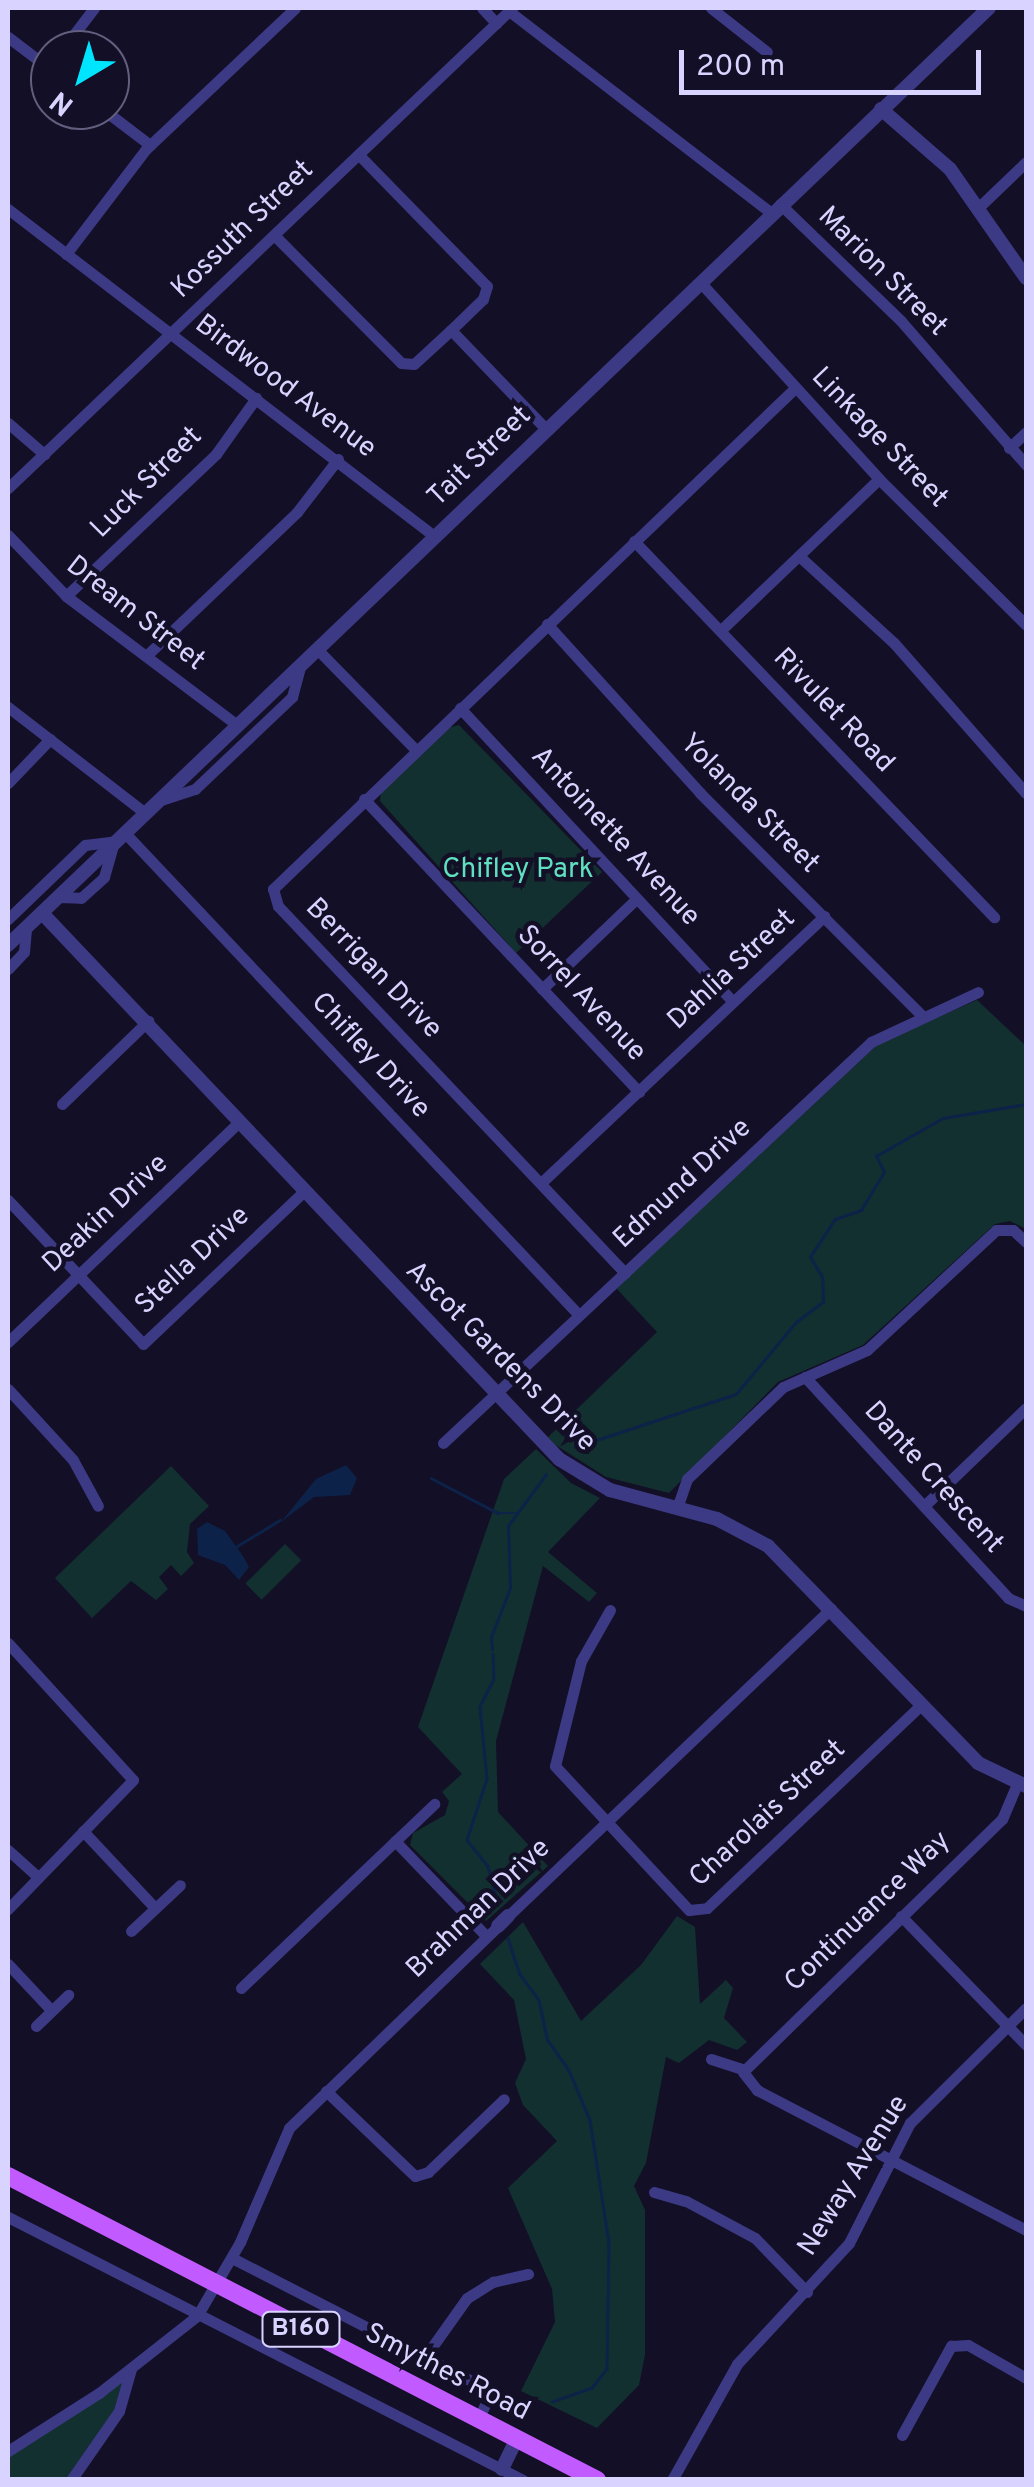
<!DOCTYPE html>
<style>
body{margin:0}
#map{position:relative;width:1034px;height:2487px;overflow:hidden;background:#130f26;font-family:Overpass,sans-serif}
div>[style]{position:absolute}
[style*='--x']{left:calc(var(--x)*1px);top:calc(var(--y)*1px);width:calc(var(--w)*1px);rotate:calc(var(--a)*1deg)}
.green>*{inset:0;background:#12302f;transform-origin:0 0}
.water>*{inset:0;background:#0c2248}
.stream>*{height:2.5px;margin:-1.25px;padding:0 1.25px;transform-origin:1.25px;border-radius:1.25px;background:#0c2248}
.minor>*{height:11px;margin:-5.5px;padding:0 5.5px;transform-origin:5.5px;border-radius:5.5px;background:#3d3a85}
.tertiary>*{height:14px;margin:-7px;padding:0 7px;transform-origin:7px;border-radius:7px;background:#3d3a85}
.primary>*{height:18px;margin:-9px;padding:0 9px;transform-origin:9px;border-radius:9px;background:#c25bff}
span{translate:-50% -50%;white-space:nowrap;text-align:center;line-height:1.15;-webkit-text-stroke:9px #130f26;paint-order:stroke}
.shield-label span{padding:2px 8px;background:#130f26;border:2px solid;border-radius:8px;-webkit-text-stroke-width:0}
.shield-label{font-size:25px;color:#d9d4ff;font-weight:700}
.street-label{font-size:28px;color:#d9d4ff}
.park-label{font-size:28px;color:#5fe0c0}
.frame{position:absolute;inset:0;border:10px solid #d9d4ff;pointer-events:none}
.north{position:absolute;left:30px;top:30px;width:100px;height:100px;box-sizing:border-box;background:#130f26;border:2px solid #625e7d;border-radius:50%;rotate:218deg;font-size:28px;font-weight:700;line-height:40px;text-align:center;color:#d9d4ff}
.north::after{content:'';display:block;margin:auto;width:35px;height:45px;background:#00e5ff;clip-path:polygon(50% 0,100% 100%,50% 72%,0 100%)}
.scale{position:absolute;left:679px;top:50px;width:302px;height:45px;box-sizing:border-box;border:5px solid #d9d4ff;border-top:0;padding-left:12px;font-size:30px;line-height:35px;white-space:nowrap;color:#d9d4ff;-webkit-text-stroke:8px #130f26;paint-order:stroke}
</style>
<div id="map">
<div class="green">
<div style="clip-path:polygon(459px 725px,602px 872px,516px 953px,380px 801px,381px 791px,447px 728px)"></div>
<div style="clip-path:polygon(977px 1000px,1026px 1046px,1026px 1229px,1010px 1221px,995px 1224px,863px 1345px,778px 1382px,669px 1493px,606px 1477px,554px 1444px,548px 1437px,657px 1332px,616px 1288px,878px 1044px)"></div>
<div style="clip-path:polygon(536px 1449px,571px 1483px,600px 1498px,548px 1552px,597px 1593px,589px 1602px,543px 1566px,496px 1741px,498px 1812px,548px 1866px,486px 1921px,410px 1845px,413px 1833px,445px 1815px,449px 1801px,442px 1792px,462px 1774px,418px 1727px,504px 1479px)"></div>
<div style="clip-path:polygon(171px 1466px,209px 1506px,190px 1524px,187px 1552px,194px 1563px,181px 1576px,171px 1565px,159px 1577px,168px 1589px,156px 1600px,131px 1581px,92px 1618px,55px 1578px)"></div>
<div style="left:285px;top:1544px;width:23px;height:56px;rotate:45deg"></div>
<div style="clip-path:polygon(677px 1916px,695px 1927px,700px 2004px,726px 1980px,733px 1988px,724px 2018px,747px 2042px,737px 2050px,709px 2040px,679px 2063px,666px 2057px,646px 2163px,634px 2186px,645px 2210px,645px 2355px,639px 2385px,597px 2428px,521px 2391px,555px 2322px,552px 2289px,508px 2188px,557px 2141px,523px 2105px,515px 2083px,526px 2059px,514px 2000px,480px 1964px,523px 1922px,581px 2021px,641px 1965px)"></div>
<div style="clip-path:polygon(123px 2380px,118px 2405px,66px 2479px,8px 2480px,8px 2456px)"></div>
</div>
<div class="water">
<div style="clip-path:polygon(346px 1465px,357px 1478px,350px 1495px,314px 1497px,281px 1522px,316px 1479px)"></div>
<div style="clip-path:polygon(207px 1522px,225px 1531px,243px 1556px,249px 1567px,239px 1580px,225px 1565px,198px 1555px,197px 1529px)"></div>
</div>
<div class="stream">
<div style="--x:575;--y:1447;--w:169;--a:-18.2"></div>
<div style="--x:736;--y:1394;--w:94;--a:-50.2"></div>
<div style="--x:796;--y:1322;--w:34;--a:-37"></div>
<div style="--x:823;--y:1302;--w:25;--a:-92"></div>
<div style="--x:822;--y:1277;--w:23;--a:-121"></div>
<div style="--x:810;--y:1257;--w:45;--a:-56.7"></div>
<div style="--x:835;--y:1219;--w:28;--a:-19"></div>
<div style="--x:861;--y:1210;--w:44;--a:-58.8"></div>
<div style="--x:884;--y:1172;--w:18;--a:-117"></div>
<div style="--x:876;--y:1156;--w:77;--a:-29.6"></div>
<div style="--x:943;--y:1118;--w:84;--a:-9.6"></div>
<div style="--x:431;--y:1478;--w:76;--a:27.6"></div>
<div style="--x:498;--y:1513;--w:17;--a:0"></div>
<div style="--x:237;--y:1546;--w:50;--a:-31.2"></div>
<div style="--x:492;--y:1650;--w:13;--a:-94"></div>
<div style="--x:491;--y:1637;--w:53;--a:-68.8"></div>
<div style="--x:510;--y:1588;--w:62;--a:-91.8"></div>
<div style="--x:508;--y:1526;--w:64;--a:-53.8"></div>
<div style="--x:493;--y:1654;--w:25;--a:88"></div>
<div style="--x:494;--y:1679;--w:31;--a:117"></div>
<div style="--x:480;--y:1707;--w:72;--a:84.4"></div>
<div style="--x:487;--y:1779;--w:64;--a:108.2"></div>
<div style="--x:467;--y:1840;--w:33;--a:51"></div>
<div style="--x:488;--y:1866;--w:40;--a:75.6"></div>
<div style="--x:508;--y:1938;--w:38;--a:72"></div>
<div style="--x:520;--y:1974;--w:32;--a:54"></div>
<div style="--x:539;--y:2000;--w:40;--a:78"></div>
<div style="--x:547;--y:2039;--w:38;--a:55"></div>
<div style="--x:569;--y:2070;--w:54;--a:67.2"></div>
<div style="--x:590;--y:2120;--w:124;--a:81.2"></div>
<div style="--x:609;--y:2243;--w:126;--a:90.9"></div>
<div style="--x:607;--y:2369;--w:24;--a:128"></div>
<div style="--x:592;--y:2388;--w:42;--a:160.7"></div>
</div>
<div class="minor">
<div style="--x:482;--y:8;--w:21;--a:47"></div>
<div style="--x:711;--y:8;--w:71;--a:38.2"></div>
<div style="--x:509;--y:11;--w:331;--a:37.6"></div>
<div style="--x:8;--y:37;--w:53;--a:37.3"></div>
<div style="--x:62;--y:50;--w:53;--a:-52.7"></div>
<div style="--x:104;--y:110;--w:58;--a:37.3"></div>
<div style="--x:359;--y:155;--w:183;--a:45.7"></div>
<div style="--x:487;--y:286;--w:14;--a:107"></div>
<div style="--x:483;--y:299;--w:45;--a:135.9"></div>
<div style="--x:780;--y:204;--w:168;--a:44"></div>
<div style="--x:901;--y:321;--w:191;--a:49"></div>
<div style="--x:979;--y:207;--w:65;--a:-43.8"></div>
<div style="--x:8;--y:209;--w:537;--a:37.51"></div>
<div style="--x:274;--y:235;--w:180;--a:45.2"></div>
<div style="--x:401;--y:363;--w:13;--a:4"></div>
<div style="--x:414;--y:364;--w:50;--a:-42.6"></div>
<div style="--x:451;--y:330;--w:137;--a:46.2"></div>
<div style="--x:66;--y:254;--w:132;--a:-52.7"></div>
<div style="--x:146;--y:149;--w:205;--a:-43.4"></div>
<div style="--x:700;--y:282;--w:266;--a:47.7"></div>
<div style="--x:879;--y:479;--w:207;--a:44.8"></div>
<div style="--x:8;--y:423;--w:48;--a:40.7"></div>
<div style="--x:1009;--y:448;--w:23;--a:-43"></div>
<div style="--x:8;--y:488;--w:696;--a:-43.6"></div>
<div style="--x:8;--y:535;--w:84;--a:46.4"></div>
<div style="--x:66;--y:596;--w:214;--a:37"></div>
<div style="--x:634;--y:541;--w:521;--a:46.25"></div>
<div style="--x:799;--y:556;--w:129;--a:42.5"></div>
<div style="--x:894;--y:643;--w:200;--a:48.7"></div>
<div style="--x:66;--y:596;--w:207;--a:-43.4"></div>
<div style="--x:216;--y:454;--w:69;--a:-54.5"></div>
<div style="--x:547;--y:624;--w:228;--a:47.8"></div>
<div style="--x:700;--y:793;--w:313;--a:45.1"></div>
<div style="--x:722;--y:629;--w:217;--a:-43.7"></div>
<div style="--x:317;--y:649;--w:140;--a:45.6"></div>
<div style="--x:146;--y:656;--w:209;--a:-43.6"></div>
<div style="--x:297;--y:512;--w:67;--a:-52.3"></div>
<div style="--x:8;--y:707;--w:173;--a:37.7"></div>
<div style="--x:460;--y:708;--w:401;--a:47.1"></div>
<div style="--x:8;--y:783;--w:61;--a:-46.3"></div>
<div style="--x:364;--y:799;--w:402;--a:46.8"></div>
<div style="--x:161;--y:800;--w:36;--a:-18"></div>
<div style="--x:195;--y:789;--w:134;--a:-43.5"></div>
<div style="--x:292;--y:697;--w:30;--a:-75"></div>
<div style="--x:125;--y:833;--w:661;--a:46.72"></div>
<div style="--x:58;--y:897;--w:23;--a:2"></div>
<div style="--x:81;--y:898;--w:31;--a:-42"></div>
<div style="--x:104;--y:877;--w:35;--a:-74"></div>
<div style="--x:8;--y:919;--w:107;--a:-43.9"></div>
<div style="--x:85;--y:845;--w:31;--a:-7"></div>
<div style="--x:8;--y:969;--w:23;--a:-47"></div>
<div style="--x:24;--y:952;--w:25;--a:-85"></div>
<div style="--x:542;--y:989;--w:129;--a:-43.7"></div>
<div style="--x:62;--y:1104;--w:120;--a:-44"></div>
<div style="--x:542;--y:1182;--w:388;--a:-43.3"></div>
<div style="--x:8;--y:1200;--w:197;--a:46.8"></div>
<div style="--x:143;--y:1344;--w:222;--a:-43.5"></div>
<div style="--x:625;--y:1273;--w:505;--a:-133.4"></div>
<div style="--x:278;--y:906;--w:18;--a:-106"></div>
<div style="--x:273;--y:889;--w:724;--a:-43.82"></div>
<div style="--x:8;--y:1342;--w:319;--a:-43.6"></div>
<div style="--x:805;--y:1377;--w:300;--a:47.4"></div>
<div style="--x:1008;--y:1598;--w:20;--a:24"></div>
<div style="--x:8;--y:1389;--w:96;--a:47.5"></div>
<div style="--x:73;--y:1460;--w:52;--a:61.5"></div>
<div style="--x:443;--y:1443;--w:587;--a:-43.13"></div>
<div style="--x:871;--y:1042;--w:118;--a:-25"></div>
<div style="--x:924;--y:1506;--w:141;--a:-43.9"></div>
<div style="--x:677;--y:1508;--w:31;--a:-71"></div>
<div style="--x:687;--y:1479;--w:133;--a:-43.8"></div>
<div style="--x:783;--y:1387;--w:92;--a:-23.8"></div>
<div style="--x:867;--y:1350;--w:176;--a:-42.9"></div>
<div style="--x:996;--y:1230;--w:17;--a:0"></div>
<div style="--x:1013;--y:1230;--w:18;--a:43"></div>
<div style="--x:610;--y:1610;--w:59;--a:119.6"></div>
<div style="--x:581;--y:1661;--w:108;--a:103.9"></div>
<div style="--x:555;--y:1766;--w:197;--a:47.1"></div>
<div style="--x:689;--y:1910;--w:18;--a:-6"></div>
<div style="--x:707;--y:1908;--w:296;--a:-43.5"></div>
<div style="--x:8;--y:1643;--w:185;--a:47.6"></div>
<div style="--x:133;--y:1780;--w:180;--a:134.1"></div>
<div style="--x:1017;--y:1784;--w:38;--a:113"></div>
<div style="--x:1002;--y:1819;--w:362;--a:135.7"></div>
<div style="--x:743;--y:2072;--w:23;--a:52"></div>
<div style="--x:757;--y:2090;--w:303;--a:27.5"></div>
<div style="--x:83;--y:1831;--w:104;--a:46.9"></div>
<div style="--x:395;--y:1841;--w:132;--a:46.2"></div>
<div style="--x:8;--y:1850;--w:40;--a:42"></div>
<div style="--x:508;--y:1916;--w:446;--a:-43.6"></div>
<div style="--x:901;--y:1916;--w:180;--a:45.9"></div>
<div style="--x:131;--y:1931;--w:67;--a:-43.2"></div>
<div style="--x:8;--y:1964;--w:63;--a:46.9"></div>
<div style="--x:241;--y:1988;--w:267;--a:-43.6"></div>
<div style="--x:36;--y:2026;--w:45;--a:-44.1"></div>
<div style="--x:711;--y:2059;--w:35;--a:18"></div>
<div style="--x:326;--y:2091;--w:123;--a:43.7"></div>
<div style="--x:415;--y:2176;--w:14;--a:-17"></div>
<div style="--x:428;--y:2172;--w:105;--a:-43.8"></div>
<div style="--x:654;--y:2192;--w:33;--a:16"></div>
<div style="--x:686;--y:2201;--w:78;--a:28.2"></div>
<div style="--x:755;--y:2238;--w:75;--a:46.1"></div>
<div style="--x:8;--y:2217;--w:578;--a:27.05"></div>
<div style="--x:232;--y:2258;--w:291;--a:27.2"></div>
<div style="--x:491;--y:2391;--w:32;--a:114"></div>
<div style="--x:425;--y:2357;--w:72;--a:-54.6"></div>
<div style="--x:467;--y:2298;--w:31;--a:-32"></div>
<div style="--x:493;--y:2282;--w:36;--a:-13"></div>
<div style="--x:902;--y:2435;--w:102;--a:-61.2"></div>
<div style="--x:951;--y:2346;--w:17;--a:-3"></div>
<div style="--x:968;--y:2345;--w:67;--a:29.6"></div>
<div style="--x:8;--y:2451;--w:108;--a:-32.5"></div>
<div style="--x:99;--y:2393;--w:125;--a:-38.2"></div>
<div style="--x:197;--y:2316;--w:86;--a:-59.8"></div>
<div style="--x:240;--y:2242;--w:124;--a:-66.7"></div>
<div style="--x:289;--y:2128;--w:291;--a:-44"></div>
<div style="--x:71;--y:2480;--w:84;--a:-55.2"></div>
<div style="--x:119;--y:2411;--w:44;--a:-74.1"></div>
<div style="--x:672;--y:2480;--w:133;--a:-60.7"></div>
<div style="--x:737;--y:2364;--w:165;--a:-47.2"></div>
<div style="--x:849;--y:2243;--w:135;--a:-63.1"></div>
<div style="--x:910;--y:2123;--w:163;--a:-44.8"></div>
</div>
<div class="tertiary">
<div style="--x:881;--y:109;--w:91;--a:41"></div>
<div style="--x:950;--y:169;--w:133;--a:55.1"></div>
<div style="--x:42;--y:913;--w:752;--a:46.56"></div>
<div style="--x:559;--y:1459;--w:60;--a:31.3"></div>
<div style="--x:610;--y:1490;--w:111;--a:15.2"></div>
<div style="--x:717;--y:1519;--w:58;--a:27.9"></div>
<div style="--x:768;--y:1546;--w:302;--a:45.9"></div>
<div style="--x:978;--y:1763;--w:53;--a:25.6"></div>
<div style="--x:8;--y:945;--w:1357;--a:-43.69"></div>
<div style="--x:498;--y:1926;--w:14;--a:-45"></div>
<div style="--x:502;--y:2469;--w:32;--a:-64"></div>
</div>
<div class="primary">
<div style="--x:8;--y:2176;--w:663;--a:27.3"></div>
</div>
<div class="shield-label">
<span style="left:301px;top:2329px">B160</span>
</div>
<div class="street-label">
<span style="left:243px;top:230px;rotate:-44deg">Kossuth Street</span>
<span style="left:882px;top:272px;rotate:45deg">Marion Street</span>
<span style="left:285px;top:387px;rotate:37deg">Birdwood Avenue</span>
<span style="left:879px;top:438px;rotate:46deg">Linkage Street</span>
<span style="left:480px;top:457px;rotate:-44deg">Tait Street</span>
<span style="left:147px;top:483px;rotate:-45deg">Luck Street</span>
<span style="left:135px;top:614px;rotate:38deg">Dream Street</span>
<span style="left:833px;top:711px;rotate:46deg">Rivulet Road</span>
<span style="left:749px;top:804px;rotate:45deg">Yolanda Street</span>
<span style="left:615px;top:837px;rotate:47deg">Antoinette Avenue</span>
<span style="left:373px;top:969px;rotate:46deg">Berrigan Drive</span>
<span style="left:732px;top:970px;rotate:-43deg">Dahlia Street</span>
<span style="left:581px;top:994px;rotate:47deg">Sorrel Avenue</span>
<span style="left:370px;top:1056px;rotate:47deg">Chifley Drive</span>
<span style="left:683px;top:1184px;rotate:-43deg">Edmund Drive</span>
<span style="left:106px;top:1214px;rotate:-43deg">Deakin Drive</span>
<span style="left:193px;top:1261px;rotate:-43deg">Stella Drive</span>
<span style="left:500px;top:1357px;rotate:45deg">Ascot Gardens Drive</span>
<span style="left:933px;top:1478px;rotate:48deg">Dante Crescent</span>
<span style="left:768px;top:1814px;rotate:-43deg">Charolais Street</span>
<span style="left:479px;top:1909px;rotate:-44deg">Brahman Drive</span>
<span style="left:868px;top:1912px;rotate:-44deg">Continuance Way</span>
<span style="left:854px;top:2176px;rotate:-58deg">Neway Avenue</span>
<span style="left:447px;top:2373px;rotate:27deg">Smythes Road</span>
</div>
<div class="park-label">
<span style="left:518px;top:870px">Chifley Park</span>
</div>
<div class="frame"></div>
<div class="north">N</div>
<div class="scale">200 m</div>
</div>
